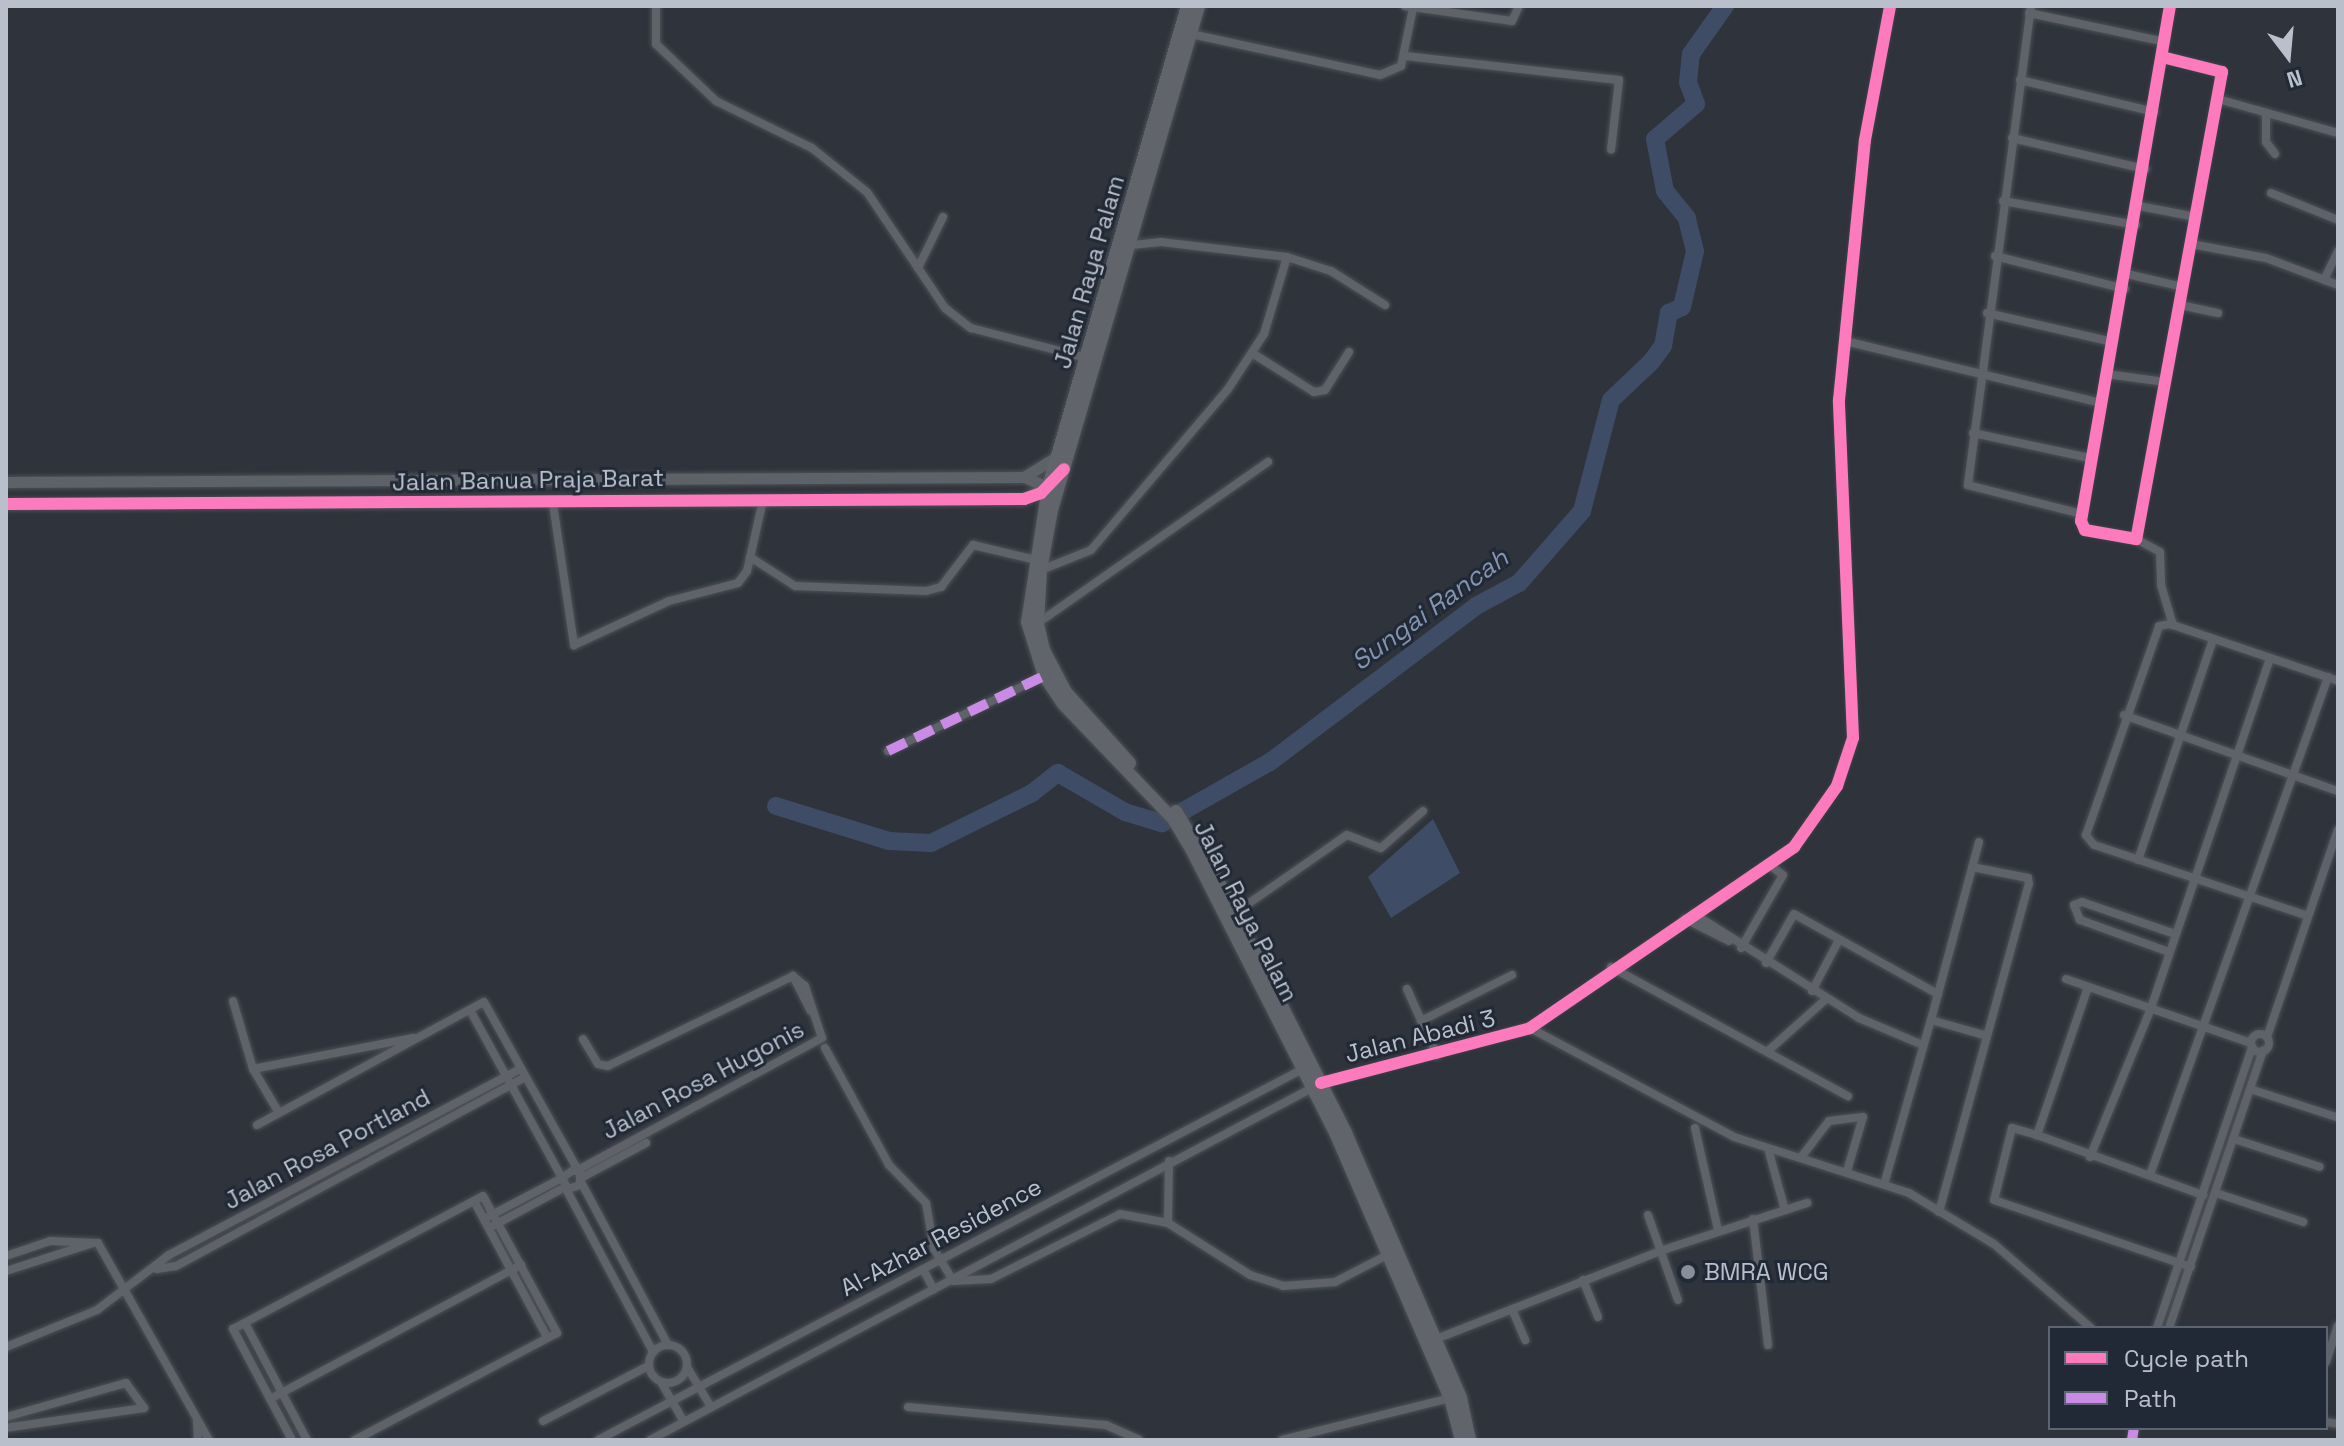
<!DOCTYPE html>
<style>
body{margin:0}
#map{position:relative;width:2344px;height:1446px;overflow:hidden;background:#2f333b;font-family:"Space Grotesk",sans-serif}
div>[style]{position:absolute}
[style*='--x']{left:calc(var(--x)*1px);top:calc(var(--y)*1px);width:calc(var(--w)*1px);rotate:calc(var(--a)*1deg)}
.water>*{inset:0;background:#3e4c65}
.river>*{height:18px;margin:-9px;padding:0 9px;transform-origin:9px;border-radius:9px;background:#3e4c65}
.roads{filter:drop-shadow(0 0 2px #4c5056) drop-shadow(0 0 2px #4c5056)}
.street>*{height:8px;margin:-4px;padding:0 4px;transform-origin:4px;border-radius:4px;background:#5f6269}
.street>.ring{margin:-4px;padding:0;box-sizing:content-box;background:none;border:8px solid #5f6269;border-radius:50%}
.secondary>*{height:11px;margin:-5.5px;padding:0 5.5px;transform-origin:5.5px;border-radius:5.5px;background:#5d6168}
.primary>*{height:12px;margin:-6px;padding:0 6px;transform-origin:6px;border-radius:6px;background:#61646b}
.quiet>*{height:10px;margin-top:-5px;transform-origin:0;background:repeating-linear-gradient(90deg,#ca8be6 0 20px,transparent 0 30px)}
.cycleway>*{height:12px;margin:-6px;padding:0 6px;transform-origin:6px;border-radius:6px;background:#fd7abc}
.dots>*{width:22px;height:22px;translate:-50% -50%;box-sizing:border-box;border:4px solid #212936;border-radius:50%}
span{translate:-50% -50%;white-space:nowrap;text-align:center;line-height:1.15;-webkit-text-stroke:6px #212936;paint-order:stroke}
.street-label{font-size:24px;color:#bac0cb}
.poi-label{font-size:24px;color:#bac0cb}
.left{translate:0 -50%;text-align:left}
.water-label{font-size:26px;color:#8494b0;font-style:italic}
.frame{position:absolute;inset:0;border:8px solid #bac0cb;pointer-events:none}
.legend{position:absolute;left:2048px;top:1326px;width:280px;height:104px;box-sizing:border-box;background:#212936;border:2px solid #5e6572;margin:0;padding:10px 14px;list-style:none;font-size:24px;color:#bac0cb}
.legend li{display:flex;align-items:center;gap:16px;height:40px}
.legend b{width:40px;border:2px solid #5e6572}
.north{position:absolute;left:2248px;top:16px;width:80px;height:80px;-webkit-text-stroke:6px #212936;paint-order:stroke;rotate:164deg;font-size:22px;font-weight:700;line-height:32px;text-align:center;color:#bac0cb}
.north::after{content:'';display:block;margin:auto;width:28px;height:36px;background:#bac0cb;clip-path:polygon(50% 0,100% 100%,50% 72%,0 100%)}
</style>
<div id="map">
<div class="water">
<div style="clip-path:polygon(1433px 819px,1460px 873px,1391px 918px,1368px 877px)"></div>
</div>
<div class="river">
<div style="--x:776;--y:806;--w:118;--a:17.2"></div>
<div style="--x:889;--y:841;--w:42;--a:2.7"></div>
<div style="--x:931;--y:843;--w:113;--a:-26.3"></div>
<div style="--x:1032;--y:793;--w:33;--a:-38"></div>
<div style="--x:1058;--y:773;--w:78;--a:30.2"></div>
<div style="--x:1125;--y:812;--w:39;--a:17"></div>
<div style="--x:1162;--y:823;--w:124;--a:-29.5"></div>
<div style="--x:1270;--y:762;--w:258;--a:-37.1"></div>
<div style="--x:1476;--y:606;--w:49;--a:-28.1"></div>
<div style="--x:1519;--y:583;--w:96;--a:-48.8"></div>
<div style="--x:1582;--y:511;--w:115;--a:-75.4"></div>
<div style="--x:1611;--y:400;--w:55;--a:-43.5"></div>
<div style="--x:1651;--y:362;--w:20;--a:-53"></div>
<div style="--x:1663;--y:346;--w:34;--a:-80"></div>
<div style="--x:1669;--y:313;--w:14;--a:-25"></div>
<div style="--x:1682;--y:307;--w:57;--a:-76.9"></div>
<div style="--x:1695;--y:251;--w:34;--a:-104"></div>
<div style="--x:1687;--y:218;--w:35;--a:-129"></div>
<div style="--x:1665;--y:191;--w:53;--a:-100.9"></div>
<div style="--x:1655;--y:139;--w:54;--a:-40.5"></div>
<div style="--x:1696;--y:104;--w:23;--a:-110"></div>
<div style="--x:1688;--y:82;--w:28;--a:-84"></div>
<div style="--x:1691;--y:54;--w:59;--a:-54.7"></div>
</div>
<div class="roads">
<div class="street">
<div style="--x:656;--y:6;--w:38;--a:90"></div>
<div style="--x:656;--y:44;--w:83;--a:43.5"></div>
<div style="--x:716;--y:101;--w:107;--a:26.1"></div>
<div style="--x:812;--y:148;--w:70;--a:38.7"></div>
<div style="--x:867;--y:192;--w:140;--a:56.1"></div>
<div style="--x:945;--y:308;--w:33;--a:38"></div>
<div style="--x:971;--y:328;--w:120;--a:14.5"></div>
<div style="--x:1405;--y:6;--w:108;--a:8"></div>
<div style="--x:1512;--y:21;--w:17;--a:-65"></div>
<div style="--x:2031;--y:6;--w:483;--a:97.5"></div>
<div style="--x:1968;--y:485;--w:118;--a:14.3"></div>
<div style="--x:2029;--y:13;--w:139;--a:12"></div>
<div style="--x:1191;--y:34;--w:193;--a:12.2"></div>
<div style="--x:1380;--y:75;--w:23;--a:-23"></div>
<div style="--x:1401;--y:66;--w:59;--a:-78.3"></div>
<div style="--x:1405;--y:56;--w:215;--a:6.4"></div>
<div style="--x:1619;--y:80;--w:70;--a:96.5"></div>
<div style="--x:2162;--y:57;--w:62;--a:14"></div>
<div style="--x:2222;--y:72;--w:475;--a:100.4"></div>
<div style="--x:2136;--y:539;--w:52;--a:-170"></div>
<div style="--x:2085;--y:530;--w:10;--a:-114"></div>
<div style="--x:2081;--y:521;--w:523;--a:-80.2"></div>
<div style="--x:2020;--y:80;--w:138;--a:13.4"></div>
<div style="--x:2218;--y:99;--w:125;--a:15.8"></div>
<div style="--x:2266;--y:113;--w:29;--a:90"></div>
<div style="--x:2266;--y:142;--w:15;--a:53"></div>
<div style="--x:2012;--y:138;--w:137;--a:13.1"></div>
<div style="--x:2271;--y:193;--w:72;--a:21.9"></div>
<div style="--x:2003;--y:201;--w:135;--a:10.2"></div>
<div style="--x:2139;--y:206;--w:58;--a:10.9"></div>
<div style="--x:2191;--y:244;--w:76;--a:10.6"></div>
<div style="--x:2266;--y:258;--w:77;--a:20.6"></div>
<div style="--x:1995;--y:256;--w:134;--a:14.2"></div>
<div style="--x:1287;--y:257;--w:46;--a:17.7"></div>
<div style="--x:1331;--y:271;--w:64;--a:32.2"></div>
<div style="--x:918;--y:268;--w:57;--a:-63.9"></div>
<div style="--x:2127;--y:274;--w:57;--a:13.1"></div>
<div style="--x:2324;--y:280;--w:32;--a:-64"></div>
<div style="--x:2180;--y:305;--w:39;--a:12"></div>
<div style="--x:1987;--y:313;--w:129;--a:13"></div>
<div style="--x:1845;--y:341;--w:263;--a:13.6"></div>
<div style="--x:1252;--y:353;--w:73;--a:32.2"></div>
<div style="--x:1314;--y:392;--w:11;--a:-10"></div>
<div style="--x:1325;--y:390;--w:45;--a:-57.7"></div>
<div style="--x:2106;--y:374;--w:60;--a:7.7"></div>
<div style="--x:1973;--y:433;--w:120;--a:12.1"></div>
<div style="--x:553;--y:504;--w:143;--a:81.5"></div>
<div style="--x:574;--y:645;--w:105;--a:-24.9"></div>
<div style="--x:669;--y:601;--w:71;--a:-14.6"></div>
<div style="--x:738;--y:583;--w:15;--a:-53"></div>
<div style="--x:747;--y:571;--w:73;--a:-77.3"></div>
<div style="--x:2136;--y:539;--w:27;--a:28"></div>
<div style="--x:2160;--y:552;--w:33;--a:88"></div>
<div style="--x:2161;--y:585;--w:42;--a:73.3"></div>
<div style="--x:750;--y:557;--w:54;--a:32.8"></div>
<div style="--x:795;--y:586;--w:131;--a:2.2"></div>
<div style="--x:926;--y:591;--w:16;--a:-15"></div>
<div style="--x:941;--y:587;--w:53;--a:-52.7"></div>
<div style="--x:973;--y:545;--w:61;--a:13.3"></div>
<div style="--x:1041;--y:570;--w:54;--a:-21.8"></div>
<div style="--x:1091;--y:550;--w:211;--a:-49.6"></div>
<div style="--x:1228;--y:389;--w:66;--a:-56.8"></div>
<div style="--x:1264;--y:334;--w:80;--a:-73.4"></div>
<div style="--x:1287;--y:257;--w:127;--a:-173.2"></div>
<div style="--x:1161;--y:242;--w:30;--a:174"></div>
<div style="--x:1038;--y:623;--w:281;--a:-35"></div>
<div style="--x:2124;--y:715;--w:227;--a:19.6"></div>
<div style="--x:888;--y:751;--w:173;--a:-25.7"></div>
<div style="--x:1979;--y:842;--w:184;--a:105.1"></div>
<div style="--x:1931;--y:1020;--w:58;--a:15.9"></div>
<div style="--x:2138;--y:860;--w:232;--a:-71.2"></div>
<div style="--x:1235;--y:913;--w:136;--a:-34.9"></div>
<div style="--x:1347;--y:835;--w:36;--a:21"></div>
<div style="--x:1381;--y:848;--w:56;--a:-41.4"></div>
<div style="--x:1694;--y:914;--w:195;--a:32.2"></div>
<div style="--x:1859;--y:1018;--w:69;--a:22.9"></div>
<div style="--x:2308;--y:916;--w:225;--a:-161.6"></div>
<div style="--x:2094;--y:845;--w:13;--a:-129"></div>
<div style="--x:2086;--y:835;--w:221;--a:-70.7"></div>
<div style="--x:2159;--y:626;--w:11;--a:-10"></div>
<div style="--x:2170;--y:624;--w:177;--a:18.7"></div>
<div style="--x:1685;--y:919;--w:49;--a:26.6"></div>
<div style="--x:1741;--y:948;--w:84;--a:-60.1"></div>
<div style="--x:1783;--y:875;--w:17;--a:-144"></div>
<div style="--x:2169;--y:952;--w:95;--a:-160.2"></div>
<div style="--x:2080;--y:920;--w:16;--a:-112"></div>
<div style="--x:2074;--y:905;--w:9;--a:-21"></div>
<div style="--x:2082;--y:902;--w:98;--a:19"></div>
<div style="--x:1766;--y:963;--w:56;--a:-60.3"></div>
<div style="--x:1794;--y:914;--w:165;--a:29.1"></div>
<div style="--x:1611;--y:967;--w:270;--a:28.6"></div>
<div style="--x:793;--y:976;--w:39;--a:63"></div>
<div style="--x:2066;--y:979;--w:196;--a:19.1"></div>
<div style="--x:2088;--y:987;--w:157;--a:109"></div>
<div style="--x:2037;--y:1135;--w:177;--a:19.9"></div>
<div style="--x:1407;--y:989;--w:35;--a:66"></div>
<div style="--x:1812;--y:991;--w:58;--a:-62.1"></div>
<div style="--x:233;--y:1001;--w:71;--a:73.6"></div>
<div style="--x:253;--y:1069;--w:51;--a:59.4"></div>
<div style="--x:470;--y:1010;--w:192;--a:61.3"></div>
<div style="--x:562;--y:1178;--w:88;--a:152.3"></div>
<div style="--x:1530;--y:1028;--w:231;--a:28.1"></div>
<div style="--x:1734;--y:1137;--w:184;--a:17.7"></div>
<div style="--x:1909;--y:1193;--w:99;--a:31"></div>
<div style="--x:1994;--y:1244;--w:128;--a:40.9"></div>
<div class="ring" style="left:2251px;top:1034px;width:10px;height:10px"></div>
<div style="--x:2267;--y:1037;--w:219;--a:-71.1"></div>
<div style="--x:825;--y:1048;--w:133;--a:61.3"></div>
<div style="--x:889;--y:1165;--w:53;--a:45.8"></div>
<div style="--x:926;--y:1203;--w:47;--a:80.1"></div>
<div style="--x:934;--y:1249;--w:37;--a:59"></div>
<div style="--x:953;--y:1281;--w:38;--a:-3"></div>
<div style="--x:991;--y:1279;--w:144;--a:-26.7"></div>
<div style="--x:1120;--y:1214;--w:49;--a:10.6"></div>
<div style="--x:1168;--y:1223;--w:97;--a:32.4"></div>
<div style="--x:1250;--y:1275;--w:35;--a:18"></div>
<div style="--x:1283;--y:1286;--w:52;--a:-4.4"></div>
<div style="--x:1335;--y:1282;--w:61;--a:-27.4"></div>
<div style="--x:1768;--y:1051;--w:78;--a:-41.9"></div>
<div style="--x:1437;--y:1055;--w:38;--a:-115"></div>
<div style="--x:1421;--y:1021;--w:102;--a:-26.8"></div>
<div style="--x:253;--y:1069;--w:163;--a:-11"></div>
<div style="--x:1321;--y:1083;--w:216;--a:-14.7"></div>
<div style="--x:1530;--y:1028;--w:320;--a:-34.4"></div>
<div style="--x:1794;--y:847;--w:75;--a:-54.8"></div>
<div style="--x:1837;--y:786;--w:51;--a:-71.6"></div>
<div style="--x:1853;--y:738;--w:338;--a:-92.4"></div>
<div style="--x:1839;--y:400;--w:261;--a:-84.3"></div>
<div style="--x:1865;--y:140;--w:136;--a:-79.4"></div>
<div style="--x:2250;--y:1089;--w:90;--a:18"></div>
<div style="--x:257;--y:1125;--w:258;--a:-28.5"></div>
<div style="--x:484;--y:1002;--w:197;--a:60.8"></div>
<div style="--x:580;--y:1174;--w:11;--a:90"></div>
<div style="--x:580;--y:1185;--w:13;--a:162"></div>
<div style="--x:568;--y:1189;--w:13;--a:-119"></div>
<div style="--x:562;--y:1178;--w:16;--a:-35"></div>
<div style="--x:1695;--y:1128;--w:105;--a:77.3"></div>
<div style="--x:2037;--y:1135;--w:26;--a:-164"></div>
<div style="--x:2012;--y:1128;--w:74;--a:104"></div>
<div style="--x:1994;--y:1200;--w:208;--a:18.8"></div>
<div style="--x:2234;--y:1139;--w:90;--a:18"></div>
<div style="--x:1769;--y:1152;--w:60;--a:74.6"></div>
<div style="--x:1802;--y:1156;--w:44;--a:-52.4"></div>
<div style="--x:1829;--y:1121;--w:34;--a:-7"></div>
<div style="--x:1863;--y:1117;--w:56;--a:106.5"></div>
<div style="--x:2090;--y:1157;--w:161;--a:-67.7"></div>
<div style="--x:2151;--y:1008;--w:370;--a:-71.2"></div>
<div style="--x:576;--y:1171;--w:280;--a:-28.4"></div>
<div style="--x:822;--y:1038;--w:55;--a:-108.1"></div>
<div style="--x:805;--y:986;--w:16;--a:-140"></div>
<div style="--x:793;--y:976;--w:206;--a:154.1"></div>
<div style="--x:608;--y:1066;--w:10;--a:-169"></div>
<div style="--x:598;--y:1064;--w:29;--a:-121"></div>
<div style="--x:2150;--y:1175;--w:529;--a:-70.33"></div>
<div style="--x:581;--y:1178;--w:74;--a:-28.3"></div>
<div style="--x:1885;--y:1181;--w:167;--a:-74.1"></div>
<div style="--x:581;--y:1182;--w:185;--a:61.9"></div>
<div style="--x:2216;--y:1193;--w:92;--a:18.4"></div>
<div style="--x:474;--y:1201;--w:154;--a:61.8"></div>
<div style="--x:1939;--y:1212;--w:340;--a:-74.7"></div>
<div style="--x:2029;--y:884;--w:6;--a:-99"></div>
<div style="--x:2028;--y:878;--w:57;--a:-168.9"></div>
<div style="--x:1648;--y:1215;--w:90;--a:70.6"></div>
<div style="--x:1753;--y:1219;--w:127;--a:83.2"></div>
<div style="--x:1168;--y:1223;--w:62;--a:-89.1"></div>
<div style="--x:489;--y:1228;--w:86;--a:-28.3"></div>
<div style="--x:565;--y:1187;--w:187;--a:61.9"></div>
<div style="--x:6;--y:1256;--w:46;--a:-18.8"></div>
<div style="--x:50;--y:1241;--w:48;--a:2.4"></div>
<div style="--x:98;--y:1243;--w:226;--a:60.6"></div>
<div style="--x:157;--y:1269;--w:19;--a:-9"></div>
<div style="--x:176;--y:1266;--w:397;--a:-28.4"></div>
<div style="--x:6;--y:1271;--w:91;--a:-17.8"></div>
<div style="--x:924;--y:1271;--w:21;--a:62"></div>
<div style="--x:1583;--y:1280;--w:40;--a:68"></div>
<div style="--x:1512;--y:1309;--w:34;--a:67"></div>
<div style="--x:245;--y:1323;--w:132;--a:62.1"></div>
<div style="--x:2157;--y:1328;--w:297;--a:-71.3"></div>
<div style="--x:2169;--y:1328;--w:293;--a:-71.3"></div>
<div style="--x:1436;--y:1339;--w:241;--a:-21.4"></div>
<div style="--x:1660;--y:1251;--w:155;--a:-18.1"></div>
<div class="ring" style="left:649px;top:1345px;width:30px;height:30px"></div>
<div style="--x:6;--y:1347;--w:98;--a:-22.1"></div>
<div style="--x:97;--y:1310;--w:91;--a:-37.4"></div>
<div style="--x:169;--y:1255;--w:398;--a:-27.9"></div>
<div style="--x:2326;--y:1362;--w:38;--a:-72"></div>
<div style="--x:687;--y:1367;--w:47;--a:59"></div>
<div style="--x:661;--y:1382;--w:46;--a:60.1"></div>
<div style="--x:270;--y:1399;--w:285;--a:-28.1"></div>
<div style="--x:908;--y:1407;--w:199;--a:5.2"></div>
<div style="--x:1106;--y:1425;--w:36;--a:24"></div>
<div style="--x:6;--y:1417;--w:125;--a:-15.8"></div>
<div style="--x:126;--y:1383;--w:31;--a:54"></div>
<div style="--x:144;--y:1408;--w:139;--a:171.8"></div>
<div style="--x:197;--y:1421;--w:19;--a:87"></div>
<div style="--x:543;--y:1421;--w:119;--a:-27.6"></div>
<div style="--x:2326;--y:1422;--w:12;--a:9"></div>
<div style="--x:292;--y:1440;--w:126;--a:-118"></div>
<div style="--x:233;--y:1329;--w:283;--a:-28"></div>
<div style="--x:483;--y:1196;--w:156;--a:61.6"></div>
<div style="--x:557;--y:1333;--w:229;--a:152.1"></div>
<div style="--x:598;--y:1440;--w:797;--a:-27.76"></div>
<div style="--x:650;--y:1440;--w:750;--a:-28"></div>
<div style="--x:1282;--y:1440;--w:173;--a:-14"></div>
<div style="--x:2132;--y:1440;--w:12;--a:-81"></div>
</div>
<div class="secondary">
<div style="--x:1024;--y:477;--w:38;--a:-32"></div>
<div style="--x:6;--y:482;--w:1018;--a:-0.28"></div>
<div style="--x:1024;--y:477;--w:26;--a:23"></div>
<div style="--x:6;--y:504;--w:1018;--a:-0.28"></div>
<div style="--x:1024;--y:499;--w:31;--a:-29"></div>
</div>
<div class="primary">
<div style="--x:1187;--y:6;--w:501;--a:106.12"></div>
<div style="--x:1048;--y:487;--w:137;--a:98.8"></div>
<div style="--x:1027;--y:622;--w:57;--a:72.5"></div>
<div style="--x:1044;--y:676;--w:34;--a:56"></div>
<div style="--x:1063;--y:704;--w:159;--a:46.3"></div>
<div style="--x:1173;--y:819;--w:33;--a:59"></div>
<div style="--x:1190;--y:847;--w:323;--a:63.1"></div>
<div style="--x:1336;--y:1135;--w:287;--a:66.6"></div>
<div style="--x:1450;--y:1398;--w:43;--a:75.3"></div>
<div style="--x:1130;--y:763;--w:96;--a:-132"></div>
<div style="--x:1066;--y:692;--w:47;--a:-117.6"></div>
<div style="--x:1044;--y:650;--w:28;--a:-103"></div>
<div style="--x:1038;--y:623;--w:53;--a:-86.8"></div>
<div style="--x:1041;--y:570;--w:61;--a:-79.6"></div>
<div style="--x:1052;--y:510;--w:525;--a:-73.74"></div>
<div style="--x:1176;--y:811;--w:96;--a:59.1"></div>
<div style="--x:1225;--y:893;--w:269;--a:63.2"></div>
<div style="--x:1346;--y:1133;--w:289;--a:66.5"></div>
<div style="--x:1461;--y:1398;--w:43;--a:77.9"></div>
</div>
</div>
<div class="quiet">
<div style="--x:888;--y:751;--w:173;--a:-25.7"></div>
<div style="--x:2132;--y:1440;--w:12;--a:-81"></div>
</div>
<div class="cycleway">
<div style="--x:2162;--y:57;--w:62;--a:14"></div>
<div style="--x:2222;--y:72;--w:475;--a:100.4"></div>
<div style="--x:2136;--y:539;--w:52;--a:-170"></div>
<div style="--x:2085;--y:530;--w:10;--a:-114"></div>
<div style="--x:2081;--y:521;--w:523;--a:-80.2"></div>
<div style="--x:6;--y:504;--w:1018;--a:-0.28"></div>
<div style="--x:1024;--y:499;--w:18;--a:-19"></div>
<div style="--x:1041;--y:493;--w:33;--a:-46"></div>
<div style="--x:1321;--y:1083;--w:216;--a:-14.7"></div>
<div style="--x:1530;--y:1028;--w:320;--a:-34.4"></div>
<div style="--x:1794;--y:847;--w:75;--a:-54.8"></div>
<div style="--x:1837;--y:786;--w:51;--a:-71.6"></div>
<div style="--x:1853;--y:738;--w:338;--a:-92.4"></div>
<div style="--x:1839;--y:400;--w:261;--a:-84.3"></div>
<div style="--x:1865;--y:140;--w:136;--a:-79.4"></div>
</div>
<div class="dots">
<div style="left:1688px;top:1272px;background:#898f99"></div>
</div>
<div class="street-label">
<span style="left:1089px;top:272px;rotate:-74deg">Jalan Raya Palam</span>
<span style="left:528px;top:480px;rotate:-1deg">Jalan Banua Praja Barat</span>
<span style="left:1246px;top:911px;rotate:63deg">Jalan Raya Palam</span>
<span style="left:1420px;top:1036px;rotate:-14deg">Jalan Abadi 3</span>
<span style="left:703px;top:1080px;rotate:-28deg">Jalan Rosa Hugonis</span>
<span style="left:327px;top:1149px;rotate:-28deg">Jalan Rosa Portland</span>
<span style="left:941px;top:1237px;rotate:-28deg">Al-Azhar Residence</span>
</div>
<div class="poi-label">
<span class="left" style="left:1704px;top:1272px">BMRA WCG</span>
</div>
<div class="water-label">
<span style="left:1430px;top:610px;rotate:-36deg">Sungai Rancah</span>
</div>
<div class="frame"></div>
<ul class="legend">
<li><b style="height:10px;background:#fd7abc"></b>Cycle path</li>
<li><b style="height:10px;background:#ca8be6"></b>Path</li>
</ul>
<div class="north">N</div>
</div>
